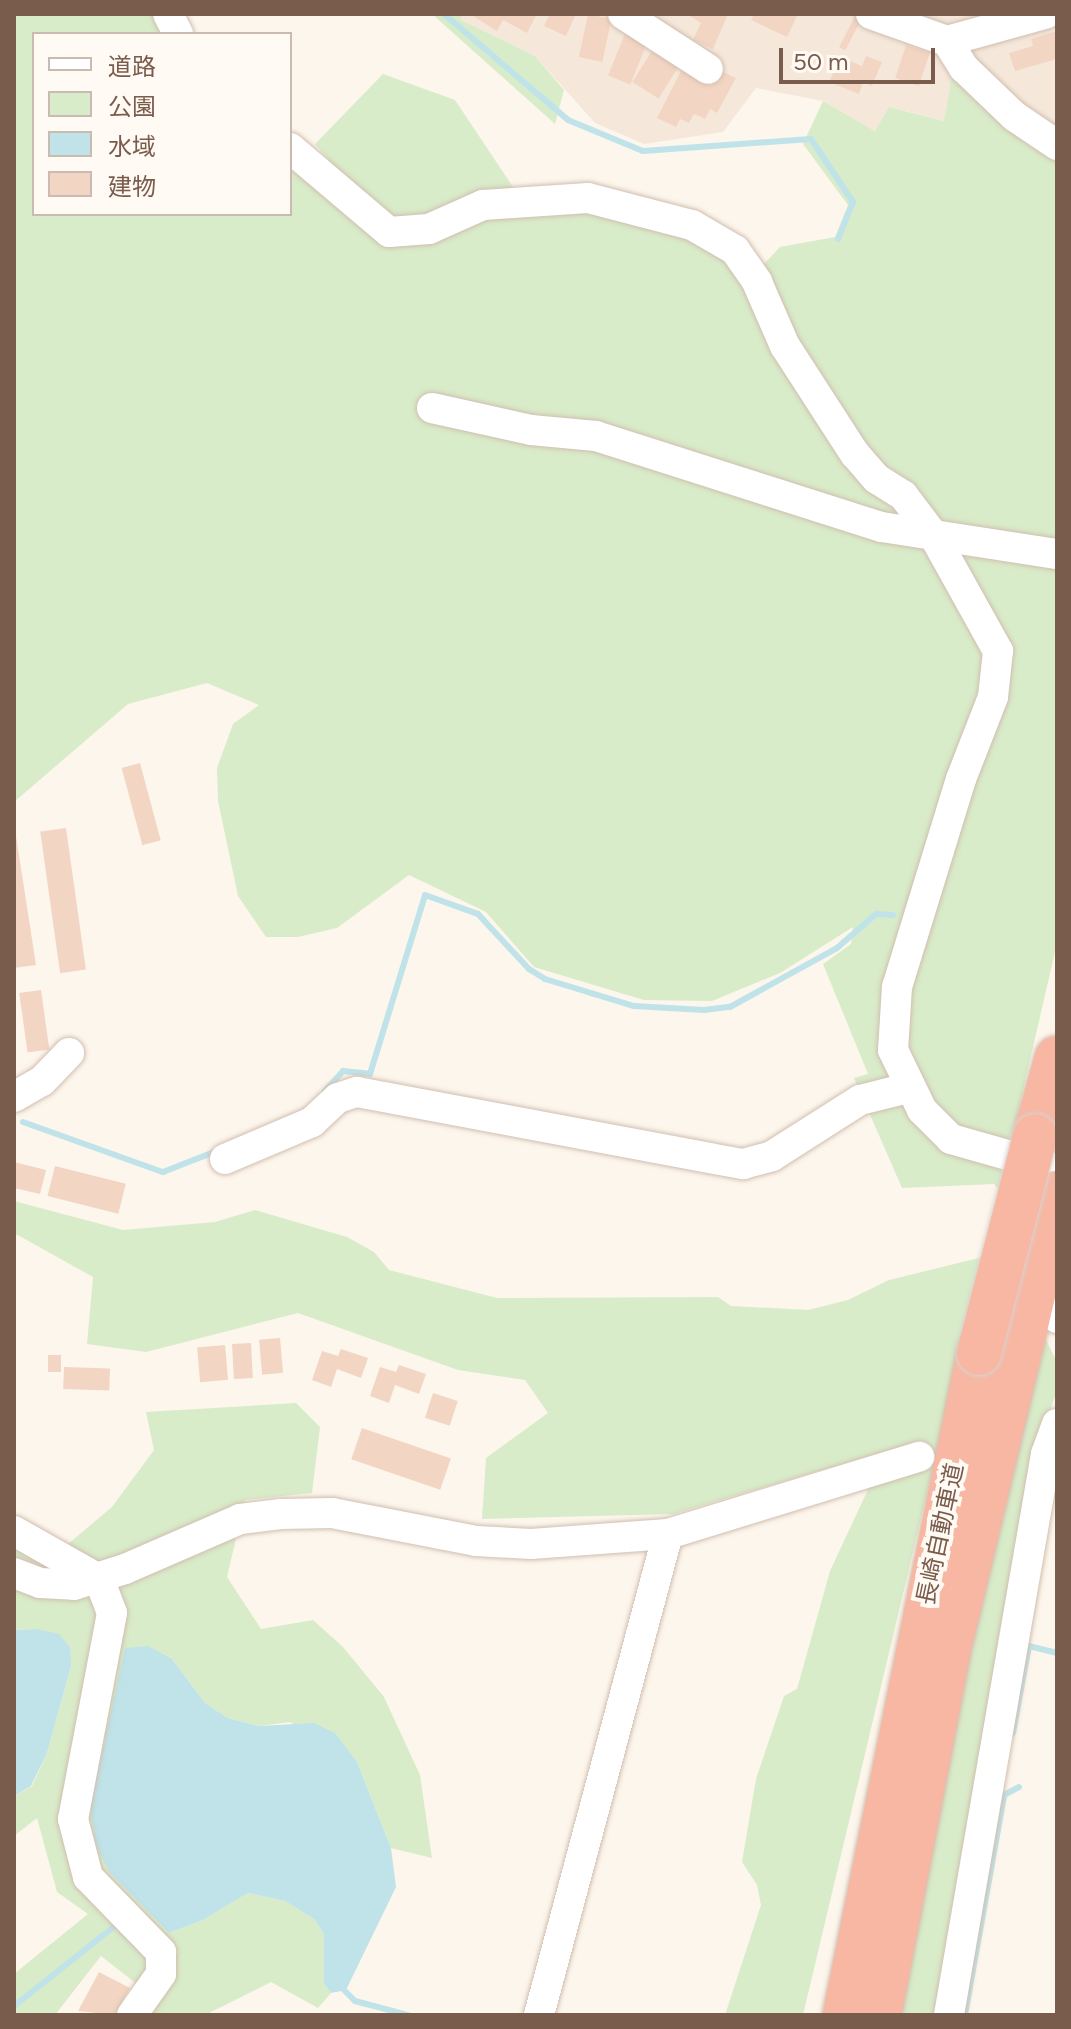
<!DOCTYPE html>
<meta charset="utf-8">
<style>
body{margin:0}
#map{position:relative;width:1071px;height:2029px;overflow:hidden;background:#fdf6ec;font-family:Figtree,"Noto Sans JP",sans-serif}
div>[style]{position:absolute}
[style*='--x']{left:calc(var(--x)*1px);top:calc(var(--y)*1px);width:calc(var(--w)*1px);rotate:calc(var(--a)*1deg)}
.residential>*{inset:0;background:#f5e8da}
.green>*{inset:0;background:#d8ecc9}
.water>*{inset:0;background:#bfe3e8}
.stream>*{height:6px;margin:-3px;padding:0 3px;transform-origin:3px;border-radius:3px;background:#bfe3e8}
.building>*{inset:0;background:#f3d5c3;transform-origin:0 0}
.roads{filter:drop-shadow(0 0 2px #d1beb0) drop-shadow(0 0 2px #d1beb0)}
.minor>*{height:30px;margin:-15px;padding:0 15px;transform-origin:15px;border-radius:15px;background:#fff}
.highway>*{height:44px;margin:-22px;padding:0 22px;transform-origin:22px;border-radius:22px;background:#f7b7a3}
.bridges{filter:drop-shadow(0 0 2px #dad1cd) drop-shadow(0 0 2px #dad1cd)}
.highway-bridge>*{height:44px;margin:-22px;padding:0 22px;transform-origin:22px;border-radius:22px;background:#f7b7a3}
span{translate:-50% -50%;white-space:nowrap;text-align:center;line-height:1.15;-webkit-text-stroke:8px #fffaf3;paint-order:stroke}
.street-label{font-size:24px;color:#7a5c4d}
.frame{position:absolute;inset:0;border:16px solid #7a5c4d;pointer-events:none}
.legend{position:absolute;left:32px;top:32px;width:260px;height:184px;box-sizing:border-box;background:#fffaf3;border:2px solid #cabbb1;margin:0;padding:10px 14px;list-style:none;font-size:24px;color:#7a5c4d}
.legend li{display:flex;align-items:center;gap:16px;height:40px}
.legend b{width:40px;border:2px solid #cabbb1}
.scale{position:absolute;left:779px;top:48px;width:156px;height:36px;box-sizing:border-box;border:4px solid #7a5c4d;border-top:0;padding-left:10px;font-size:24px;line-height:28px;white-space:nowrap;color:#7a5c4d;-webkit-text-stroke:6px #fffaf3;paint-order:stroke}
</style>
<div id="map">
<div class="residential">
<div style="clip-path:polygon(462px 14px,1057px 14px,1057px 137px,953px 72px,945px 121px,890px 107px,875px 131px,823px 101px,756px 88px,723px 132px,644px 144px,595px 123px,535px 56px,461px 20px)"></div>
</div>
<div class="green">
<div style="clip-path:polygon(14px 14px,159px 14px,167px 34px,34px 34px,34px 214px,290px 214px,290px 159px,361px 220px,604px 209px,677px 228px,750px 279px,780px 247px,835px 237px,848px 205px,803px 144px,823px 101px,875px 131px,889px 107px,944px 121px,953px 71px,1057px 153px,1057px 943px,1000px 1190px,994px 1184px,902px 1188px,854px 1078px,868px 1074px,823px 964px,851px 944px,853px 927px,780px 973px,712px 1001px,644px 1000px,534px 967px,486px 912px,409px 875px,337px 928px,298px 937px,266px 937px,238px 896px,218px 801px,217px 768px,233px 724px,259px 705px,207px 683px,128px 704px,14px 802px)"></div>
<div style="clip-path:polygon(432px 14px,462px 14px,461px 20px,535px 56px,564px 90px,555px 124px)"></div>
<div style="clip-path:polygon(383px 74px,455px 100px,515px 190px,407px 227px,379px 217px,315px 144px)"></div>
<div style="clip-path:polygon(14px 1201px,123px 1230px,215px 1222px,255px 1210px,347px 1237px,374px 1252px,389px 1270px,497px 1298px,718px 1297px,731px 1306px,808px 1310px,848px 1300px,889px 1280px,983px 1257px,803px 2015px,725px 2015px,761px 1905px,757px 1885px,742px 1862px,756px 1779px,784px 1696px,797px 1689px,830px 1571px,886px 1451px,673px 1514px,482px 1519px,486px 1458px,548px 1413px,525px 1380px,458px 1370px,298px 1313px,146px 1352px,87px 1344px,93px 1277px,14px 1233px)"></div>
<div style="clip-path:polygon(1042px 1332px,1057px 1362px,1057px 1391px,1033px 1458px,939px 2015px,895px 2015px,935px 1790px)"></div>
<div style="clip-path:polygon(296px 1403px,320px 1427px,312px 1493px,245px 1500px,227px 1577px,261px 1629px,313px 1620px,343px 1647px,384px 1697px,420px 1775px,432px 1858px,391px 1848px,357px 1762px,290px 1722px,259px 1726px,228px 1718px,205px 1703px,172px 1659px,110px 1873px,169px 1933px,203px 1920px,248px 1893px,285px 1901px,314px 1919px,324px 1934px,324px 1984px,331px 1993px,318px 2008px,271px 1982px,205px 2015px,124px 2015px,138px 1985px,101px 1956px,55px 2015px,14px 2015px,14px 1974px,88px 1914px,57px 1892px,37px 1818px,14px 1836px,14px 1796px,32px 1786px,47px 1753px,71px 1666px,37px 1629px,14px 1630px,14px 1547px,43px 1565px,112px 1507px,154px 1450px,146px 1412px)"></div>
</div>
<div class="water">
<div style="clip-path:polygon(37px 1629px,59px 1634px,70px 1647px,71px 1666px,47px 1753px,31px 1786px,14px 1796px,14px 1630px)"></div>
<div style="clip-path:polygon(148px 1646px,172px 1659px,205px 1703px,228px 1718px,259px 1726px,314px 1723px,335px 1733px,357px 1762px,391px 1848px,396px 1887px,346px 1990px,331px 1993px,324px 1984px,324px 1934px,314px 1919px,285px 1901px,248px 1893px,203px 1920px,169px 1933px,110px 1873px,96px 1845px,90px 1807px,125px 1648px)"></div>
</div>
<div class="stream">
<div style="--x:444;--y:14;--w:163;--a:40.5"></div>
<div style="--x:568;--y:120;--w:81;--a:22.5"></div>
<div style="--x:643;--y:151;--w:168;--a:-4.1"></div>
<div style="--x:811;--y:139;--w:76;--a:56.3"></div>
<div style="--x:853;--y:202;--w:40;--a:112"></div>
<div style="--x:325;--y:1091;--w:27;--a:-48"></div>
<div style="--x:343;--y:1071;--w:27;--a:6"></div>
<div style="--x:370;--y:1074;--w:187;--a:-72.9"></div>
<div style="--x:425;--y:895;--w:56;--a:19.7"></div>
<div style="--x:478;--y:914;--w:75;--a:47.2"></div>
<div style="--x:529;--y:969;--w:19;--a:32"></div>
<div style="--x:545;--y:979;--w:93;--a:16.9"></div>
<div style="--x:634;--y:1006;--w:70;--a:3.3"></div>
<div style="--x:704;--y:1010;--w:26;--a:-7"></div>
<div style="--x:730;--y:1007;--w:122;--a:-28.9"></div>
<div style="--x:837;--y:948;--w:52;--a:-41.1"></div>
<div style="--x:876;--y:914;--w:17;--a:3"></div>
<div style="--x:23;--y:1122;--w:149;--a:19.7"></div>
<div style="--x:163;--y:1172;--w:60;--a:-21.4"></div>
<div style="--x:1013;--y:1733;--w:88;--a:-79.6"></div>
<div style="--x:1029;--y:1646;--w:29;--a:14"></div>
<div style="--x:340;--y:1986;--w:21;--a:45"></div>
<div style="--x:355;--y:2001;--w:55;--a:14.8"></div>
<div style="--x:14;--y:2006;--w:135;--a:-38.4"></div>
<div style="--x:965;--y:2015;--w:223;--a:-79.9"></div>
<div style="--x:1004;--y:1795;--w:17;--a:-28"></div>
</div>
<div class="building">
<div style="clip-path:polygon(470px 14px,537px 14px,527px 33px,503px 20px,497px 31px)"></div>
<div style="clip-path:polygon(550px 14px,576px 14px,566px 36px,544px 26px)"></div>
<div style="left:588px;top:14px;width:24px;height:44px;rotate:12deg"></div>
<div style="clip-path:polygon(687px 14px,728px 14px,713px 49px,693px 40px,701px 23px)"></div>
<div style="clip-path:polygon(754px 14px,798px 14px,787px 37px,751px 20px)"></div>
<div style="left:855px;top:16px;width:7px;height:35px;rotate:27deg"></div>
<div style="left:626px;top:31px;width:24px;height:48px;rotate:22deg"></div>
<div style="clip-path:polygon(1057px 31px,1057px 59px,1015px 71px,1009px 53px,1033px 46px,1031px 39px)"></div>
<div style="left:906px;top:45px;width:25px;height:35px;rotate:18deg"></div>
<div style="left:653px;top:49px;width:31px;height:39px;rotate:32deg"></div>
<div style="clip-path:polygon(866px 56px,882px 62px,872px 86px,863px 82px,859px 94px,829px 82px,837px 65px,842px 67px,845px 59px,862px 66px)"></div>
<div style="clip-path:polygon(683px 67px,711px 86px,719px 70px,736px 78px,717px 113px,710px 109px,705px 119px,694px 114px,689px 123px,680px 119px,676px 127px,657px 118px)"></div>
<div style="left:140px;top:763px;width:80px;height:19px;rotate:75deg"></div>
<div style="clip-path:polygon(14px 823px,36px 965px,14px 968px)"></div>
<div style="left:66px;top:828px;width:143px;height:26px;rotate:82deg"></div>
<div style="left:41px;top:990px;width:60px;height:22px;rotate:82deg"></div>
<div style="clip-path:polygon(14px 1162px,46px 1170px,40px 1194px,14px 1188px)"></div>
<div style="left:55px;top:1166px;width:73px;height:31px;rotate:14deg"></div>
<div style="left:280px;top:1338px;width:35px;height:21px;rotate:85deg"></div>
<div style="left:251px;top:1343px;width:35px;height:19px;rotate:87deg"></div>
<div style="left:225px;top:1345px;width:35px;height:28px;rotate:85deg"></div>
<div style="clip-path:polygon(341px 1349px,368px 1358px,361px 1378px,337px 1369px,331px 1387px,312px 1380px,322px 1351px,338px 1356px)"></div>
<div style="left:48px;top:1355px;width:13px;height:17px"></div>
<div style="clip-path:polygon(399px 1365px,426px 1374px,419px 1394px,395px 1385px,389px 1403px,370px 1396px,380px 1367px,396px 1372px)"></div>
<div style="left:64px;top:1367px;width:46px;height:22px;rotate:2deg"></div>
<div style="left:433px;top:1393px;width:26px;height:26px;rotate:18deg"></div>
<div style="left:362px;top:1428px;width:94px;height:33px;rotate:19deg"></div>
<div style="clip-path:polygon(99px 1972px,130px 1988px,115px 2015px,78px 2011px)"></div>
</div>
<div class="roads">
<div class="minor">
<div style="--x:168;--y:14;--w:22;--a:63"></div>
<div style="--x:623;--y:14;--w:101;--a:32.9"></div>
<div style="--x:871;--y:14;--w:81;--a:19.6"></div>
<div style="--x:947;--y:41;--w:102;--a:-15.4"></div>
<div style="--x:947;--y:41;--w:32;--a:58"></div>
<div style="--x:964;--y:68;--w:69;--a:43.8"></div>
<div style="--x:1014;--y:116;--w:52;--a:34"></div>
<div style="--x:290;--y:148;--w:130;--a:40.3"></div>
<div style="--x:389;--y:232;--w:40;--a:-4.3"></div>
<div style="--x:429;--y:229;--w:59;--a:-24"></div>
<div style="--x:483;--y:205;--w:105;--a:-3.8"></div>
<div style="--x:588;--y:198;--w:107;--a:14.6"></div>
<div style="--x:692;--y:225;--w:50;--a:30.2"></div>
<div style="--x:735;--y:250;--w:39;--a:55"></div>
<div style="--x:757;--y:282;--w:70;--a:66.4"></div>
<div style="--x:785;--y:346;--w:129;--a:57.1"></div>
<div style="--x:855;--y:454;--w:33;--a:49"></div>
<div style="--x:877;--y:479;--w:31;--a:32"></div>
<div style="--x:903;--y:495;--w:51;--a:52.9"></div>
<div style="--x:934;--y:536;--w:132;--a:60.9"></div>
<div style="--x:998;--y:651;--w:46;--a:96.2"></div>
<div style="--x:993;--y:697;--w:88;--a:111.3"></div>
<div style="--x:961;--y:779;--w:218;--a:107.1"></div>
<div style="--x:897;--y:987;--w:63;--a:93.6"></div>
<div style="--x:893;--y:1050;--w:67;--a:64.2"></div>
<div style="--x:922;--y:1110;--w:41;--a:45"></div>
<div style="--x:951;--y:1139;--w:110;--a:15.8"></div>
<div style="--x:432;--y:408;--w:101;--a:12.5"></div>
<div style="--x:531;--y:430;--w:65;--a:5.3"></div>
<div style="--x:596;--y:436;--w:300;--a:17.7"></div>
<div style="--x:882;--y:527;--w:177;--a:8.8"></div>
<div style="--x:14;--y:1097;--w:32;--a:-30"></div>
<div style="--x:42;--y:1081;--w:39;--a:-46"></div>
<div style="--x:225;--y:1159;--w:95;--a:-23"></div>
<div style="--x:312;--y:1122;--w:35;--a:-43"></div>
<div style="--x:338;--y:1098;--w:20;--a:-18"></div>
<div style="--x:357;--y:1092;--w:393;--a:10.6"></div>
<div style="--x:743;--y:1164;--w:30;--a:-15"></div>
<div style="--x:772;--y:1156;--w:104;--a:-32.5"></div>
<div style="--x:860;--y:1100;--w:49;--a:-14"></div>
<div style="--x:1057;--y:1285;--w:33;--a:90"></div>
<div style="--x:14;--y:1531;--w:98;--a:29.5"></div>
<div style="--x:99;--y:1579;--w:36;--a:69"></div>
<div style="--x:112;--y:1613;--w:210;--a:100.7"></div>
<div style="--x:73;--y:1819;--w:60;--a:75.5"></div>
<div style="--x:88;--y:1877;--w:105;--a:45.8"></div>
<div style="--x:161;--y:1952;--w:22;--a:90"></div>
<div style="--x:161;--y:1974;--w:50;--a:125.3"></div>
<div style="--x:14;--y:1573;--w:28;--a:21"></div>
<div style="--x:40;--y:1583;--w:34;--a:3"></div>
<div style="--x:74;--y:1585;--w:53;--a:-17.4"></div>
<div style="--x:125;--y:1569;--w:125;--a:-23.5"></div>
<div style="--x:240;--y:1519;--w:41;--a:-7"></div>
<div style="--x:281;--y:1514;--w:51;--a:-1.1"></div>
<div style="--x:332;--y:1513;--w:147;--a:11"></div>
<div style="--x:476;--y:1541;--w:55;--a:3.1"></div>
<div style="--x:531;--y:1544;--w:137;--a:-4.2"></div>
<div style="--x:668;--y:1534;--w:263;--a:-17.1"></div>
<div style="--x:539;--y:2015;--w:498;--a:-75"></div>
<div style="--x:949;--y:2015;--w:569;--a:-80.19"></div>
<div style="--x:1046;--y:1454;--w:32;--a:-70"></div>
</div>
<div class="highway">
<div style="--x:1035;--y:1136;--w:81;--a:-74.2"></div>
<div style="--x:845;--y:2015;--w:675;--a:-78.56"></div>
<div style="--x:879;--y:2015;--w:374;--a:-79.2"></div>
<div style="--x:949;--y:1648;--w:468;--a:-76.6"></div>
</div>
</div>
<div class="bridges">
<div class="highway-bridge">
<div style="--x:979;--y:1353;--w:224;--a:-75.5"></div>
</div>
</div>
<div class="street-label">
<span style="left:940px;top:1534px;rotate:-78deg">長崎自動車道</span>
</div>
<div class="frame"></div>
<ul class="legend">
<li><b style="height:10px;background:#fff"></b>道路</li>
<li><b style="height:22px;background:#d8ecc9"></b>公園</li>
<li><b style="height:22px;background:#bfe3e8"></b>水域</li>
<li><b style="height:22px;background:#f3d5c3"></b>建物</li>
</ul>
<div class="scale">50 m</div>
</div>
